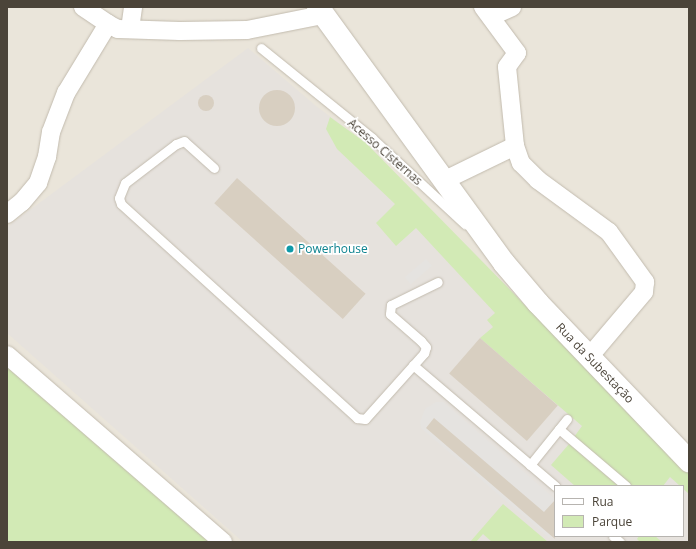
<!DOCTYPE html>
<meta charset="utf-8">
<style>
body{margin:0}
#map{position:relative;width:696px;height:549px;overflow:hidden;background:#f6f3ec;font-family:"Open Sans",sans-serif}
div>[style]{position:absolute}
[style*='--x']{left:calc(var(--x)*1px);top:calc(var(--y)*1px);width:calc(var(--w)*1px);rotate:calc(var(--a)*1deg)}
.residential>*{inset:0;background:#eae5da}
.industrial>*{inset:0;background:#e6e2dd}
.green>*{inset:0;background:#d2eab5}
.parking>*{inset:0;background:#e5e3e0;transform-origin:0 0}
.building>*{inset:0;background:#d8cfc1;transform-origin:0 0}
.round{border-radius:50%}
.roads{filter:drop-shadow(0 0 1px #c2bbae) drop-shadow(0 0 1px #c2bbae)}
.service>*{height:9px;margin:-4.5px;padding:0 4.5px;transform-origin:4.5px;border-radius:4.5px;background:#fff}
.minor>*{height:18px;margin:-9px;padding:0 9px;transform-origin:9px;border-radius:9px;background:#fff}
.tertiary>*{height:22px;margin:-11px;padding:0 11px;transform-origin:11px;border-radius:11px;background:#fff}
.dots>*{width:11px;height:11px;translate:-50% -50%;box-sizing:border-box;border:2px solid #fff;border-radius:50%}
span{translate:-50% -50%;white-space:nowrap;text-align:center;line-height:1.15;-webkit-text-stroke:3.5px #fff;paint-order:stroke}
.street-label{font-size:12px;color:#4b4439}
.culture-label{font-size:12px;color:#0d838f}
.left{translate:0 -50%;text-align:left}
.frame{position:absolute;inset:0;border:8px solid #4b4439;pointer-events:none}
.legend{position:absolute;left:554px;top:485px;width:130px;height:52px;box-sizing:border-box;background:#fff;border:1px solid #b7b4b0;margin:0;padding:5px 7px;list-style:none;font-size:12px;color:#4b4439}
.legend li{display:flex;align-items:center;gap:8px;height:20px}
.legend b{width:20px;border:1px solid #b7b4b0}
</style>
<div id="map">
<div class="residential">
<div style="clip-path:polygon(evenodd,7px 7px,689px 7px,689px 542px,7px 542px,7px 7px,555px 486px,683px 486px,683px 536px,555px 536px,555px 486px)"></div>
</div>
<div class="industrial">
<div style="clip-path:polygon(evenodd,248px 48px,316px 106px,366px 143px,689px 472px,689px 542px,243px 542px,7px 333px,7px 227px,248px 48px,555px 486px,683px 486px,683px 536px,555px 536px,555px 486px)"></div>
</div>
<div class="green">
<div style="clip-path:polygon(330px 117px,366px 143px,689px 472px,689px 494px,670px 477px,663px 486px,632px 486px,574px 437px,582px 426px,480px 338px,493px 327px,487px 320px,495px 313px,416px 228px,396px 246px,376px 223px,395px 204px,337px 149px,326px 129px)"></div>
<div style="clip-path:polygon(7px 355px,223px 542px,7px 542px)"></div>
<div style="clip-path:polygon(569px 444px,619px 486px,575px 486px,551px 465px)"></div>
<div style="clip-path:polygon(503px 504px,548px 542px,492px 542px,483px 534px,476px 542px,470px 542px)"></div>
<div style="clip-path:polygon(639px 536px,655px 536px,662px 542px,640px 542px,637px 539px)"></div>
</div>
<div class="parking">
<div style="left:426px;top:259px;width:9px;height:28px;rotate:49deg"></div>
<div style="clip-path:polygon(436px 402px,443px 402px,555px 499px,555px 531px,549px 538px,421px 428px,420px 422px,425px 409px)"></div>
</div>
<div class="building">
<div class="round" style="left:259px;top:90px;width:36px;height:36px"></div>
<div class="round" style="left:198px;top:95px;width:16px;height:16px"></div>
<div style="left:237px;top:178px;width:173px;height:34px;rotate:42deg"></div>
<div style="left:480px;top:338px;width:103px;height:47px;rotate:41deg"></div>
<div style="clip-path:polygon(434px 418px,544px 512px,555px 500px,555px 539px,426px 428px)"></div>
</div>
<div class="roads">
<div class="service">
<div style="--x:261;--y:48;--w:143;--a:39"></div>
<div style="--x:372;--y:138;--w:127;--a:42.8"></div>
<div style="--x:214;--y:168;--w:40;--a:-138"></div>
<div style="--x:184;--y:141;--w:9;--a:159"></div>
<div style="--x:176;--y:144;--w:64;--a:142.6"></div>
<div style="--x:125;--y:183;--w:16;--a:112"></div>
<div style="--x:119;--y:198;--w:6;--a:72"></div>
<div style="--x:121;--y:204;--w:319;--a:42.2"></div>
<div style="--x:357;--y:418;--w:8;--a:7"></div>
<div style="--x:365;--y:419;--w:89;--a:-48.2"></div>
<div style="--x:424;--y:353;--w:6;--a:-72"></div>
<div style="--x:426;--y:347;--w:8;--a:-130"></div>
<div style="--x:421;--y:341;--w:41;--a:-138.9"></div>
<div style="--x:390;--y:314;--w:9;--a:-84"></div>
<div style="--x:391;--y:305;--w:52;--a:-26.1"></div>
<div style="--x:413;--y:365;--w:187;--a:40.4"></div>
<div style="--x:559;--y:429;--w:88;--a:40.4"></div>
<div style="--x:530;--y:465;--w:59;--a:-51.2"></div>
<div style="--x:613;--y:536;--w:9;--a:41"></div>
</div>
<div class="minor">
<div style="--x:83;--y:7;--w:30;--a:34"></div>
<div style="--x:108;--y:24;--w:11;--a:27"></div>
<div style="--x:118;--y:29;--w:62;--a:1.8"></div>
<div style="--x:180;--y:31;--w:67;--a:-0.9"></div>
<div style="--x:247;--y:30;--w:76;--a:-11.3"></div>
<div style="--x:483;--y:7;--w:57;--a:53.5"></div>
<div style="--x:517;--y:53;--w:17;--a:126"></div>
<div style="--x:507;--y:67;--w:79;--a:84.2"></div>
<div style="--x:492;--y:16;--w:22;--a:-24"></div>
<div style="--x:130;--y:29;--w:22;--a:-82"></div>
<div style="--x:445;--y:180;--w:78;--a:-25.9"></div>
<div style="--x:515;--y:146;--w:18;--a:71"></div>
<div style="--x:521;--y:163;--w:24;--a:45"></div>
<div style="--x:538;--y:180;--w:88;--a:36.2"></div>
<div style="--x:609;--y:232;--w:62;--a:54.2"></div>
<div style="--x:645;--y:282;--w:10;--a:96"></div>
<div style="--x:644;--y:292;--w:85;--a:130.2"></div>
<div style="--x:7;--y:214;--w:19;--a:-39"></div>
<div style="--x:22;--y:202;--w:25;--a:-50"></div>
<div style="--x:38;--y:183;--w:28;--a:-71"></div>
<div style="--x:47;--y:157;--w:25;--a:-81"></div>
<div style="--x:51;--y:132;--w:42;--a:-69"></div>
<div style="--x:66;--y:93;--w:81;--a:-58.7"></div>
<div style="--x:7;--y:355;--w:286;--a:40.9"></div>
</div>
<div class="tertiary">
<div style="--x:318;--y:7;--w:316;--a:54"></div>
<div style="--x:504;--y:263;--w:52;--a:49.6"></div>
<div style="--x:538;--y:303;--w:219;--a:46.3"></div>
</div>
</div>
<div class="dots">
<div style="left:290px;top:249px;background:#0f9aa8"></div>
</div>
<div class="street-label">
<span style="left:385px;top:152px;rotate:41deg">Acesso Cisternas</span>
<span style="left:595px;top:363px;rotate:46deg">Rua da Subestação</span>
</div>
<div class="culture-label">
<span class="left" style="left:298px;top:249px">Powerhouse</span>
</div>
<div class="frame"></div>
<ul class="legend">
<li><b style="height:5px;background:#fff"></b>Rua</li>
<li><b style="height:11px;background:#d2eab5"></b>Parque</li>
</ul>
</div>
